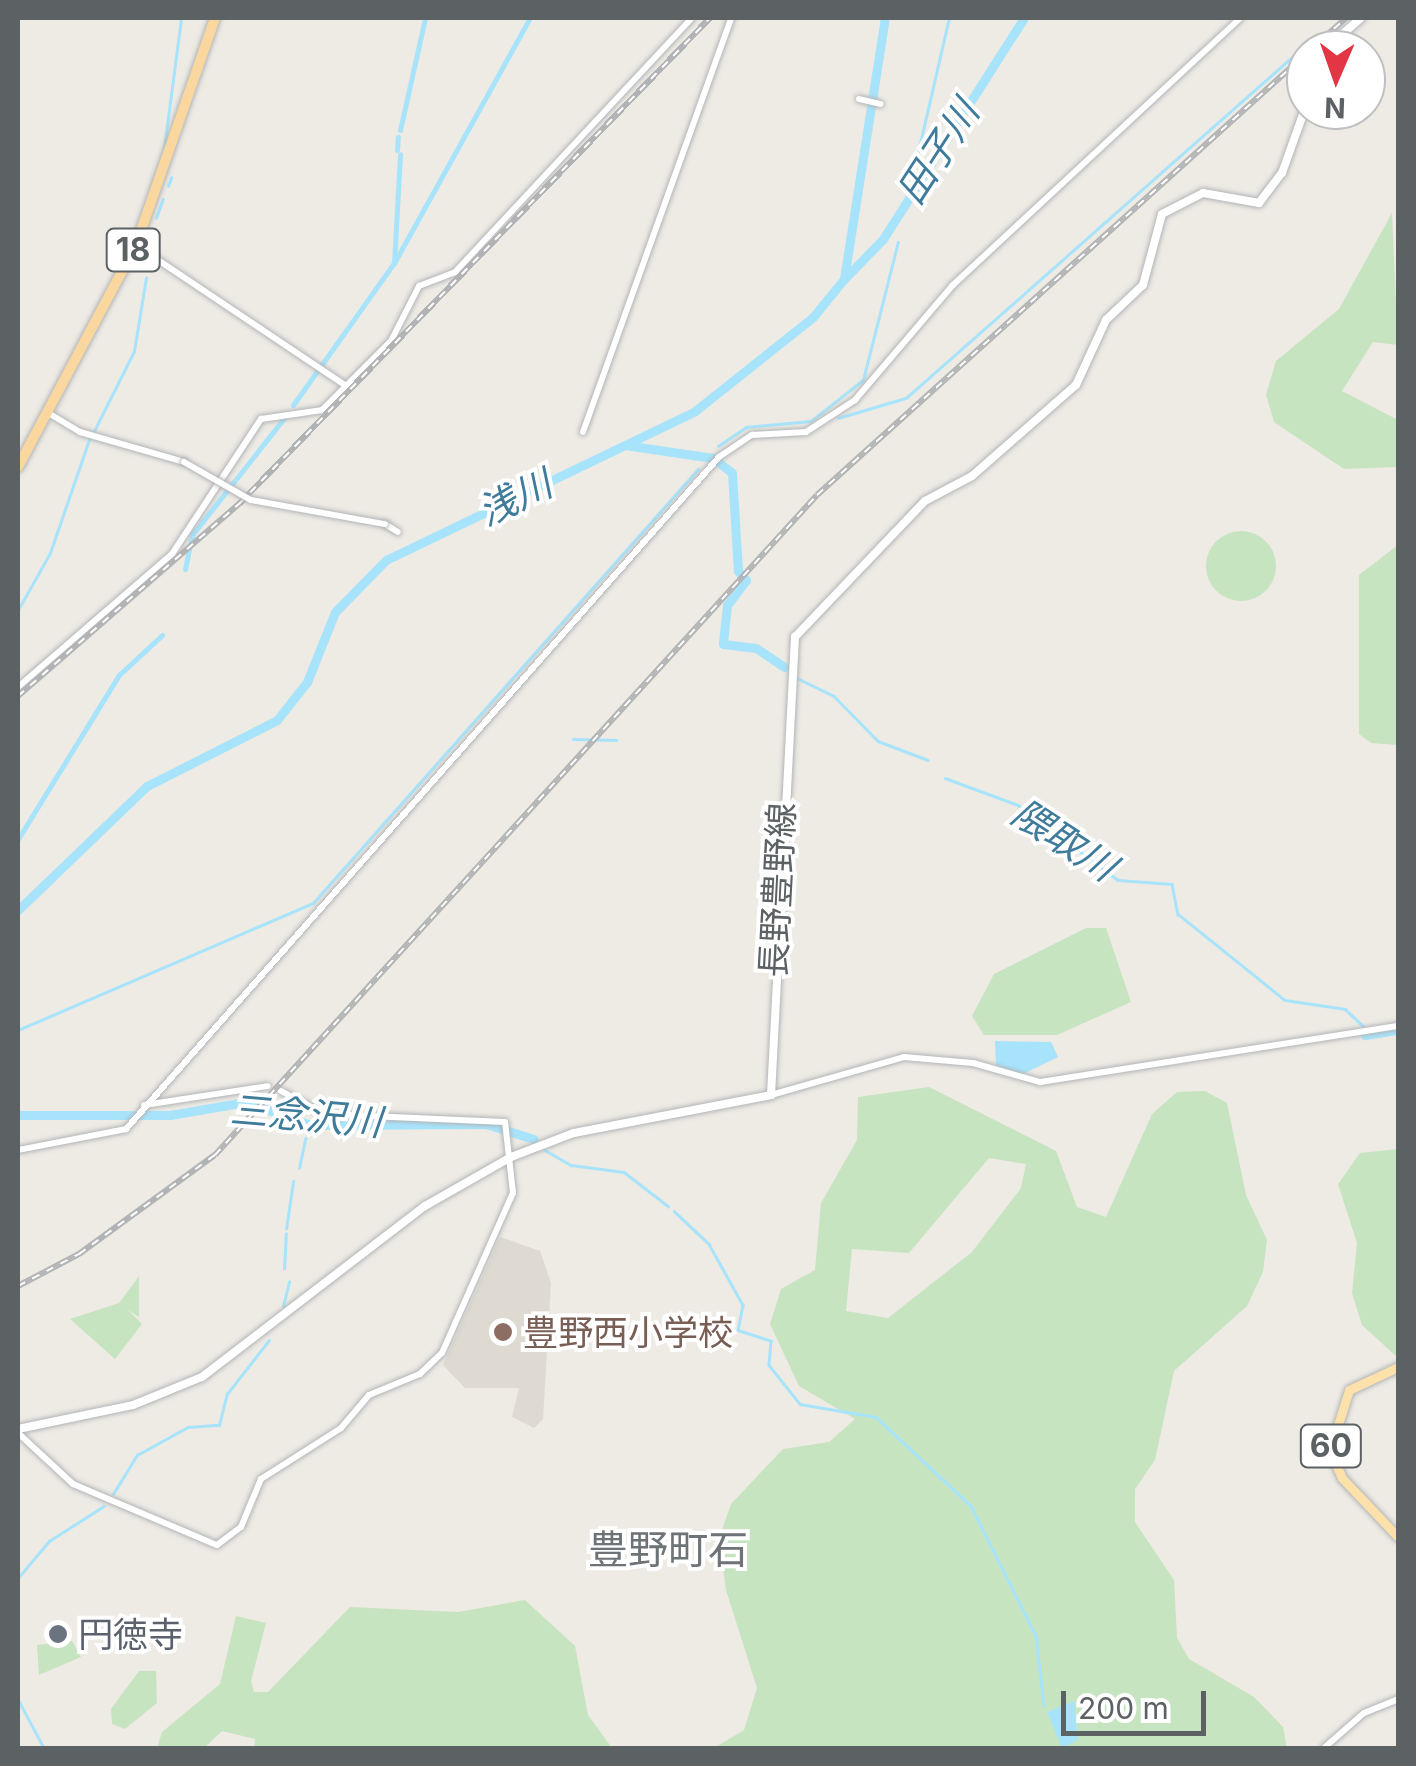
<!DOCTYPE html>
<meta charset="utf-8">
<style>
body{margin:0}
#map{position:relative;width:1416px;height:1766px;overflow:hidden;background:#eeeae4;font-family:Inter,"Noto Sans JP",sans-serif}
div>[style]{position:absolute}
[style*='--x']{left:calc(var(--x)*1px);top:calc(var(--y)*1px);width:calc(var(--w)*1px);rotate:calc(var(--a)*1deg)}
.education>*{inset:0;background:#dedad2}
.green>*{inset:0;background:#c7e4c1}
.round{border-radius:50%}
.water>*{inset:0;background:#a7e4fb}
.stream>*{height:2.5px;margin:-1.25px;padding:0 1.25px;transform-origin:1.25px;border-radius:1.25px;background:#a7e4fb}
.canal>*{height:5px;margin:-2.5px;padding:0 2.5px;transform-origin:2.5px;border-radius:2.5px;background:#a7e4fb}
.river>*{height:9px;margin:-4.5px;padding:0 4.5px;transform-origin:4.5px;border-radius:4.5px;background:#a7e4fb}
.roads{filter:drop-shadow(0 0 2px #b1b5b8) drop-shadow(0 0 2px #b1b5b8)}
.tertiary>*{height:6px;margin:-3px;padding:0 3px;transform-origin:3px;border-radius:3px;background:#fff}
.secondary>*{height:8px;margin:-4px;padding:0 4px;transform-origin:4px;border-radius:4px;background:#fff}
.primary>*{height:9px;margin:-4.5px;padding:0 4.5px;transform-origin:4.5px;border-radius:4.5px;background:#fce1ab}
.trunk>*{height:10px;margin:-5px;padding:0 5px;transform-origin:5px;border-radius:5px;background:#fad79e}
.rail>*{height:6px;margin-top:-3px;transform-origin:0;background:repeating-linear-gradient(90deg,#fff 0 8px,#b2b3b4 0 16px);box-sizing:border-box;border-block:2px solid #b2b3b4}
.bridges{filter:drop-shadow(0 0 2px #b1b5b8) drop-shadow(0 0 2px #b1b5b8)}
.tertiary-bridge>*{height:6px;margin:-3px;padding:0 3px;transform-origin:3px;border-radius:3px;background:#fff}
.dots>*{width:28px;height:28px;translate:-50% -50%;box-sizing:border-box;border:5px solid #fff;border-radius:50%}
span{translate:-50% -50%;white-space:nowrap;text-align:center;line-height:1.15;-webkit-text-stroke:8px #fff;paint-order:stroke}
.shield-label span{padding:2px 8px;background:#fff;border:2px solid;border-radius:8px;-webkit-text-stroke-width:0}
.shield-label{font-size:32px;color:#5c6164;font-weight:700}
.street-label{font-size:35px;color:#5c6164}
.education-label{font-size:35px;color:#785e54}
.left{translate:0 -50%;text-align:left}
.worship-label{font-size:35px;color:#5b616d}
.water-label{font-size:38px;color:#3f7b9b;font-style:italic}
.quarter-label{font-size:40px;color:#6d7376}
.frame{position:absolute;inset:0;border:20px solid #5c6164;pointer-events:none}
.north{position:absolute;left:1286px;top:30px;width:100px;height:100px;box-sizing:border-box;background:#fff;border:2px solid #bec0c1;border-radius:50%;rotate:182deg;font-size:28px;font-weight:700;line-height:40px;text-align:center;color:#5c6164}
.north::after{content:'';display:block;margin:auto;width:35px;height:45px;background:#e23645;clip-path:polygon(50% 0,100% 100%,50% 72%,0 100%)}
.scale{position:absolute;left:1061px;top:1691px;width:145px;height:45px;box-sizing:border-box;border:5px solid #5c6164;border-top:0;padding-left:12px;font-size:30px;line-height:35px;white-space:nowrap;color:#5c6164;-webkit-text-stroke:8px #fff;paint-order:stroke}
</style>
<div id="map">
<div class="education">
<div style="clip-path:polygon(500px 1237px,540px 1251px,551px 1283px,543px 1419px,534px 1428px,512px 1417px,519px 1388px,465px 1388px,443px 1365px)"></div>
</div>
<div class="green">
<div style="clip-path:polygon(1392px 213px,1398px 345px,1373px 342px,1342px 391px,1398px 420px,1398px 467px,1344px 469px,1274px 422px,1266px 395px,1276px 361px,1339px 309px)"></div>
<div class="round" style="left:1206px;top:531px;width:70px;height:70px"></div>
<div style="clip-path:polygon(1398px 545px,1398px 745px,1371px 743px,1359px 734px,1359px 575px)"></div>
<div style="clip-path:polygon(1086px 928px,1106px 928px,1131px 1002px,1057px 1035px,984px 1035px,972px 1016px,994px 974px)"></div>
<div style="clip-path:polygon(evenodd,929px 1087px,1056px 1151px,1077px 1207px,1106px 1217px,1152px 1114px,1177px 1092px,1205px 1091px,1227px 1103px,1246px 1195px,1267px 1240px,1263px 1272px,1247px 1306px,1174px 1371px,1155px 1460px,1135px 1489px,1135px 1522px,1174px 1580px,1177px 1638px,1189px 1659px,1254px 1697px,1283px 1727px,1287px 1748px,714px 1748px,744px 1730px,757px 1688px,726px 1590px,719px 1538px,731px 1504px,783px 1449px,829px 1442px,855px 1419px,799px 1386px,770px 1324px,781px 1289px,815px 1270px,821px 1203px,857px 1140px,858px 1097px,929px 1087px,989px 1158px,1026px 1164px,1021px 1188px,972px 1252px,888px 1318px,846px 1311px,852px 1249px,909px 1253px,989px 1158px)"></div>
<div style="clip-path:polygon(1398px 1149px,1398px 1358px,1362px 1325px,1352px 1293px,1357px 1243px,1338px 1184px,1360px 1153px)"></div>
<div style="clip-path:polygon(139px 1276px,139px 1317px,128px 1310px,142px 1324px,115px 1359px,70px 1319px,119px 1303px)"></div>
<div style="clip-path:polygon(525px 1600px,575px 1646px,588px 1715px,612px 1748px,254px 1748px,255px 1739px,222px 1731px,204px 1748px,157px 1748px,162px 1732px,220px 1684px,236px 1616px,266px 1623px,251px 1681px,254px 1692px,268px 1692px,350px 1607px,458px 1612px)"></div>
<div style="clip-path:polygon(72px 1641px,81px 1657px,39px 1675px,37px 1645px)"></div>
<div style="clip-path:polygon(139px 1671px,156px 1671px,157px 1703px,125px 1729px,112px 1724px,111px 1709px)"></div>
</div>
<div class="water">
<div style="clip-path:polygon(995px 1041px,1051px 1042px,1058px 1057px,1019px 1076px,996px 1065px)"></div>
<div style="clip-path:polygon(1074px 1701px,1078px 1740px,1062px 1748px,1047px 1712px)"></div>
</div>
<div class="stream">
<div style="--x:164;--y:148;--w:131;--a:-82.5"></div>
<div style="--x:918;--y:152;--w:138;--a:-77"></div>
<div style="--x:168;--y:186;--w:9;--a:-69"></div>
<div style="--x:156;--y:218;--w:20;--a:-70"></div>
<div style="--x:152;--y:243;--w:3;--a:90"></div>
<div style="--x:149;--y:270;--w:12;--a:-81"></div>
<div style="--x:838;--y:418;--w:71;--a:-16.4"></div>
<div style="--x:906;--y:398;--w:526;--a:-41.45"></div>
<div style="--x:1300;--y:50;--w:8;--a:45"></div>
<div style="--x:94;--y:431;--w:89;--a:-63.4"></div>
<div style="--x:134;--y:351;--w:74;--a:-80.7"></div>
<div style="--x:718;--y:446;--w:34;--a:-34"></div>
<div style="--x:746;--y:427;--w:65;--a:-5.3"></div>
<div style="--x:811;--y:421;--w:66;--a:-38.3"></div>
<div style="--x:863;--y:380;--w:142;--a:-75.8"></div>
<div style="--x:18;--y:610;--w:65;--a:-60.7"></div>
<div style="--x:50;--y:553;--w:120;--a:-71"></div>
<div style="--x:797;--y:678;--w:41;--a:25.9"></div>
<div style="--x:834;--y:696;--w:63;--a:45.6"></div>
<div style="--x:878;--y:741;--w:53;--a:20.8"></div>
<div style="--x:573;--y:739;--w:43;--a:1.3"></div>
<div style="--x:945;--y:778;--w:78;--a:20.3"></div>
<div style="--x:1018;--y:805;--w:125;--a:36.9"></div>
<div style="--x:1118;--y:880;--w:54;--a:4.2"></div>
<div style="--x:1172;--y:884;--w:31;--a:79"></div>
<div style="--x:1178;--y:914;--w:137;--a:38.8"></div>
<div style="--x:1285;--y:1000;--w:61;--a:8.5"></div>
<div style="--x:1345;--y:1009;--w:25;--a:43"></div>
<div style="--x:18;--y:1030;--w:321;--a:-23.3"></div>
<div style="--x:313;--y:903;--w:580;--a:-48.42"></div>
<div style="--x:306;--y:1131;--w:8;--a:-83"></div>
<div style="--x:545;--y:1150;--w:30;--a:30"></div>
<div style="--x:571;--y:1165;--w:53;--a:7.5"></div>
<div style="--x:624;--y:1172;--w:56;--a:37.7"></div>
<div style="--x:299;--y:1168;--w:30;--a:-78"></div>
<div style="--x:674;--y:1211;--w:48;--a:43.3"></div>
<div style="--x:709;--y:1244;--w:70;--a:60.9"></div>
<div style="--x:743;--y:1305;--w:25;--a:101"></div>
<div style="--x:738;--y:1330;--w:35;--a:18"></div>
<div style="--x:771;--y:1341;--w:24;--a:95"></div>
<div style="--x:769;--y:1365;--w:50;--a:51.5"></div>
<div style="--x:800;--y:1404;--w:77;--a:9.7"></div>
<div style="--x:876;--y:1417;--w:130;--a:43.1"></div>
<div style="--x:971;--y:1506;--w:145;--a:63.4"></div>
<div style="--x:1036;--y:1636;--w:70;--a:83.5"></div>
<div style="--x:286;--y:1229;--w:48;--a:-81.5"></div>
<div style="--x:284;--y:1269;--w:35;--a:-87"></div>
<div style="--x:283;--y:1306;--w:25;--a:-76"></div>
<div style="--x:113;--y:1494;--w:46;--a:-58.4"></div>
<div style="--x:137;--y:1455;--w:58;--a:-28.8"></div>
<div style="--x:188;--y:1427;--w:31;--a:-4"></div>
<div style="--x:219;--y:1425;--w:32;--a:-76"></div>
<div style="--x:227;--y:1394;--w:68;--a:-52.1"></div>
<div style="--x:18;--y:1578;--w:48;--a:-50"></div>
<div style="--x:49;--y:1541;--w:65;--a:-32.5"></div>
<div style="--x:18;--y:1699;--w:55;--a:62"></div>
</div>
<div class="canal">
<div style="--x:400;--y:130;--w:115;--a:-77.4"></div>
<div style="--x:397;--y:150;--w:13;--a:-86"></div>
<div style="--x:394;--y:263;--w:109;--a:-86.8"></div>
<div style="--x:293;--y:405;--w:174;--a:-54.6"></div>
<div style="--x:394;--y:263;--w:280;--a:-61"></div>
<div style="--x:185;--y:569;--w:35;--a:-78"></div>
<div style="--x:192;--y:535;--w:149;--a:-51.8"></div>
<div style="--x:18;--y:839;--w:193;--a:-58.4"></div>
<div style="--x:119;--y:675;--w:59;--a:-42.9"></div>
</div>
<div class="river">
<div style="--x:844;--y:279;--w:56;--a:-45.7"></div>
<div style="--x:883;--y:239;--w:262;--a:-57.5"></div>
<div style="--x:625;--y:445;--w:89;--a:8.4"></div>
<div style="--x:713;--y:458;--w:24;--a:38"></div>
<div style="--x:732;--y:473;--w:98;--a:86.5"></div>
<div style="--x:738;--y:571;--w:12;--a:48"></div>
<div style="--x:746;--y:580;--w:31;--a:127"></div>
<div style="--x:727;--y:605;--w:39;--a:96"></div>
<div style="--x:723;--y:644;--w:33;--a:7"></div>
<div style="--x:756;--y:648;--w:34;--a:34"></div>
<div style="--x:18;--y:910;--w:179;--a:-43.9"></div>
<div style="--x:147;--y:786;--w:146;--a:-26.9"></div>
<div style="--x:277;--y:720;--w:48;--a:-51.7"></div>
<div style="--x:307;--y:682;--w:75;--a:-68.2"></div>
<div style="--x:335;--y:612;--w:73;--a:-45.6"></div>
<div style="--x:386;--y:560;--w:343;--a:-25.7"></div>
<div style="--x:695;--y:411;--w:151;--a:-38.5"></div>
<div style="--x:813;--y:317;--w:49;--a:-50.8"></div>
<div style="--x:844;--y:279;--w:264;--a:-81.1"></div>
<div style="--x:1365;--y:1035;--w:33;--a:-9"></div>
<div style="--x:18;--y:1115;--w:152;--a:0"></div>
<div style="--x:170;--y:1115;--w:77;--a:-9.7"></div>
<div style="--x:246;--y:1102;--w:69;--a:19.5"></div>
<div style="--x:311;--y:1125;--w:175;--a:-0.3"></div>
<div style="--x:486;--y:1124;--w:50;--a:17.4"></div>
</div>
<div class="roads">
<div class="tertiary">
<div style="--x:859;--y:99;--w:22;--a:13"></div>
<div style="--x:137;--y:246;--w:252;--a:33.8"></div>
<div style="--x:50;--y:414;--w:35;--a:31"></div>
<div style="--x:80;--y:432;--w:108;--a:16.1"></div>
<div style="--x:583;--y:432;--w:440;--a:-70.3"></div>
<div style="--x:385;--y:524;--w:15;--a:32"></div>
<div style="--x:18;--y:687;--w:203;--a:-40.8"></div>
<div style="--x:172;--y:554;--w:162;--a:-56.6"></div>
<div style="--x:261;--y:419;--w:62;--a:-8.4"></div>
<div style="--x:322;--y:410;--w:98;--a:-45"></div>
<div style="--x:391;--y:341;--w:62;--a:-63"></div>
<div style="--x:419;--y:286;--w:39;--a:-21"></div>
<div style="--x:455;--y:272;--w:347;--a:-47"></div>
<div style="--x:771;--y:1095;--w:138;--a:-15.9"></div>
<div style="--x:904;--y:1057;--w:69;--a:5"></div>
<div style="--x:973;--y:1063;--w:70;--a:15.8"></div>
<div style="--x:1040;--y:1082;--w:362;--a:-8.9"></div>
<div style="--x:144;--y:1105;--w:125;--a:-8.7"></div>
<div style="--x:18;--y:1150;--w:110;--a:-11"></div>
<div style="--x:126;--y:1129;--w:896;--a:-48.57"></div>
<div style="--x:719;--y:457;--w:40;--a:-34"></div>
<div style="--x:752;--y:435;--w:54;--a:-3.2"></div>
<div style="--x:806;--y:432;--w:59;--a:-33.1"></div>
<div style="--x:855;--y:400;--w:151;--a:-49.6"></div>
<div style="--x:953;--y:285;--w:392;--a:-42.9"></div>
<div style="--x:18;--y:1433;--w:75;--a:42.8"></div>
<div style="--x:73;--y:1484;--w:156;--a:23"></div>
<div style="--x:217;--y:1545;--w:30;--a:-37"></div>
<div style="--x:241;--y:1527;--w:52;--a:-67.4"></div>
<div style="--x:261;--y:1479;--w:95;--a:-32.5"></div>
<div style="--x:341;--y:1428;--w:43;--a:-49.7"></div>
<div style="--x:369;--y:1395;--w:55;--a:-22.4"></div>
<div style="--x:420;--y:1374;--w:30;--a:-44"></div>
<div style="--x:442;--y:1353;--w:175;--a:-66.1"></div>
<div style="--x:513;--y:1193;--w:71;--a:-96.4"></div>
<div style="--x:505;--y:1122;--w:181;--a:-177.5"></div>
<div style="--x:324;--y:1114;--w:49;--a:-151.9"></div>
<div style="--x:1324;--y:1748;--w:53;--a:-41.2"></div>
<div style="--x:1364;--y:1713;--w:37;--a:-22"></div>
</div>
<div class="secondary">
<div style="--x:1324;--y:50;--w:49;--a:-40.9"></div>
<div style="--x:18;--y:1429;--w:117;--a:-11.8"></div>
<div style="--x:133;--y:1405;--w:74;--a:-22.1"></div>
<div style="--x:202;--y:1377;--w:281;--a:-37.5"></div>
<div style="--x:425;--y:1206;--w:99;--a:-29.7"></div>
<div style="--x:511;--y:1157;--w:67;--a:-20.9"></div>
<div style="--x:574;--y:1133;--w:201;--a:-10.9"></div>
<div style="--x:771;--y:1095;--w:459;--a:-87"></div>
<div style="--x:795;--y:637;--w:188;--a:-46.3"></div>
<div style="--x:925;--y:501;--w:53;--a:-28"></div>
<div style="--x:972;--y:476;--w:138;--a:-41.2"></div>
<div style="--x:1076;--y:385;--w:72;--a:-65.2"></div>
<div style="--x:1106;--y:320;--w:51;--a:-43.4"></div>
<div style="--x:1143;--y:285;--w:73;--a:-75"></div>
<div style="--x:1162;--y:214;--w:46;--a:-27.1"></div>
<div style="--x:1203;--y:193;--w:57;--a:10.1"></div>
<div style="--x:1259;--y:203;--w:38;--a:-53"></div>
<div style="--x:1282;--y:173;--w:71;--a:-70.3"></div>
</div>
<div class="primary">
<div style="--x:1398;--y:1367;--w:54;--a:154.9"></div>
<div style="--x:1349;--y:1390;--w:63;--a:107.6"></div>
<div style="--x:1330;--y:1450;--w:30;--a:67"></div>
<div style="--x:1342;--y:1478;--w:81;--a:46.5"></div>
</div>
<div class="trunk">
<div style="--x:18;--y:467;--w:251;--a:-62"></div>
<div style="--x:136;--y:245;--w:240;--a:-70.8"></div>
</div>
</div>
<div class="rail">
<div style="--x:1310;--y:50;--w:48;--a:-41.6"></div>
<div style="--x:18;--y:696;--w:293;--a:-41"></div>
<div style="--x:239;--y:504;--w:677;--a:-45.9"></div>
<div style="--x:18;--y:1286;--w:69;--a:-27.7"></div>
<div style="--x:79;--y:1254;--w:168;--a:-36.1"></div>
<div style="--x:215;--y:1155;--w:893;--a:-47.63"></div>
<div style="--x:817;--y:495;--w:658;--a:-42.05"></div>
</div>
<div class="bridges">
<div class="tertiary-bridge">
<div style="--x:184;--y:462;--w:77;--a:29.6"></div>
<div style="--x:251;--y:500;--w:136;--a:10.2"></div>
</div>
</div>
<div class="dots">
<div style="left:503px;top:1332px;background:#8d6e63"></div>
<div style="left:58px;top:1634px;background:#6b7280"></div>
</div>
<div class="shield-label">
<span style="left:133px;top:250px">18</span>
<span style="left:1331px;top:1446px">60</span>
</div>
<div class="street-label">
<span style="left:777px;top:890px;rotate:-87deg">長野豊野線</span>
</div>
<div class="education-label">
<span class="left" style="left:523px;top:1332px">豊野西小学校</span>
</div>
<div class="worship-label">
<span class="left" style="left:78px;top:1634px">円徳寺</span>
</div>
<div class="water-label">
<span style="left:938px;top:152px;rotate:-57deg">田子川</span>
<span style="left:515px;top:498px;rotate:-26deg">浅川</span>
<span style="left:1064px;top:840px;rotate:33deg">隈取川</span>
<span style="left:306px;top:1116px;rotate:5deg">三念沢川</span>
</div>
<div class="quarter-label">
<span style="left:668px;top:1550px">豊野町石</span>
</div>
<div class="frame"></div>
<div class="north">N</div>
<div class="scale">200 m</div>
</div>
